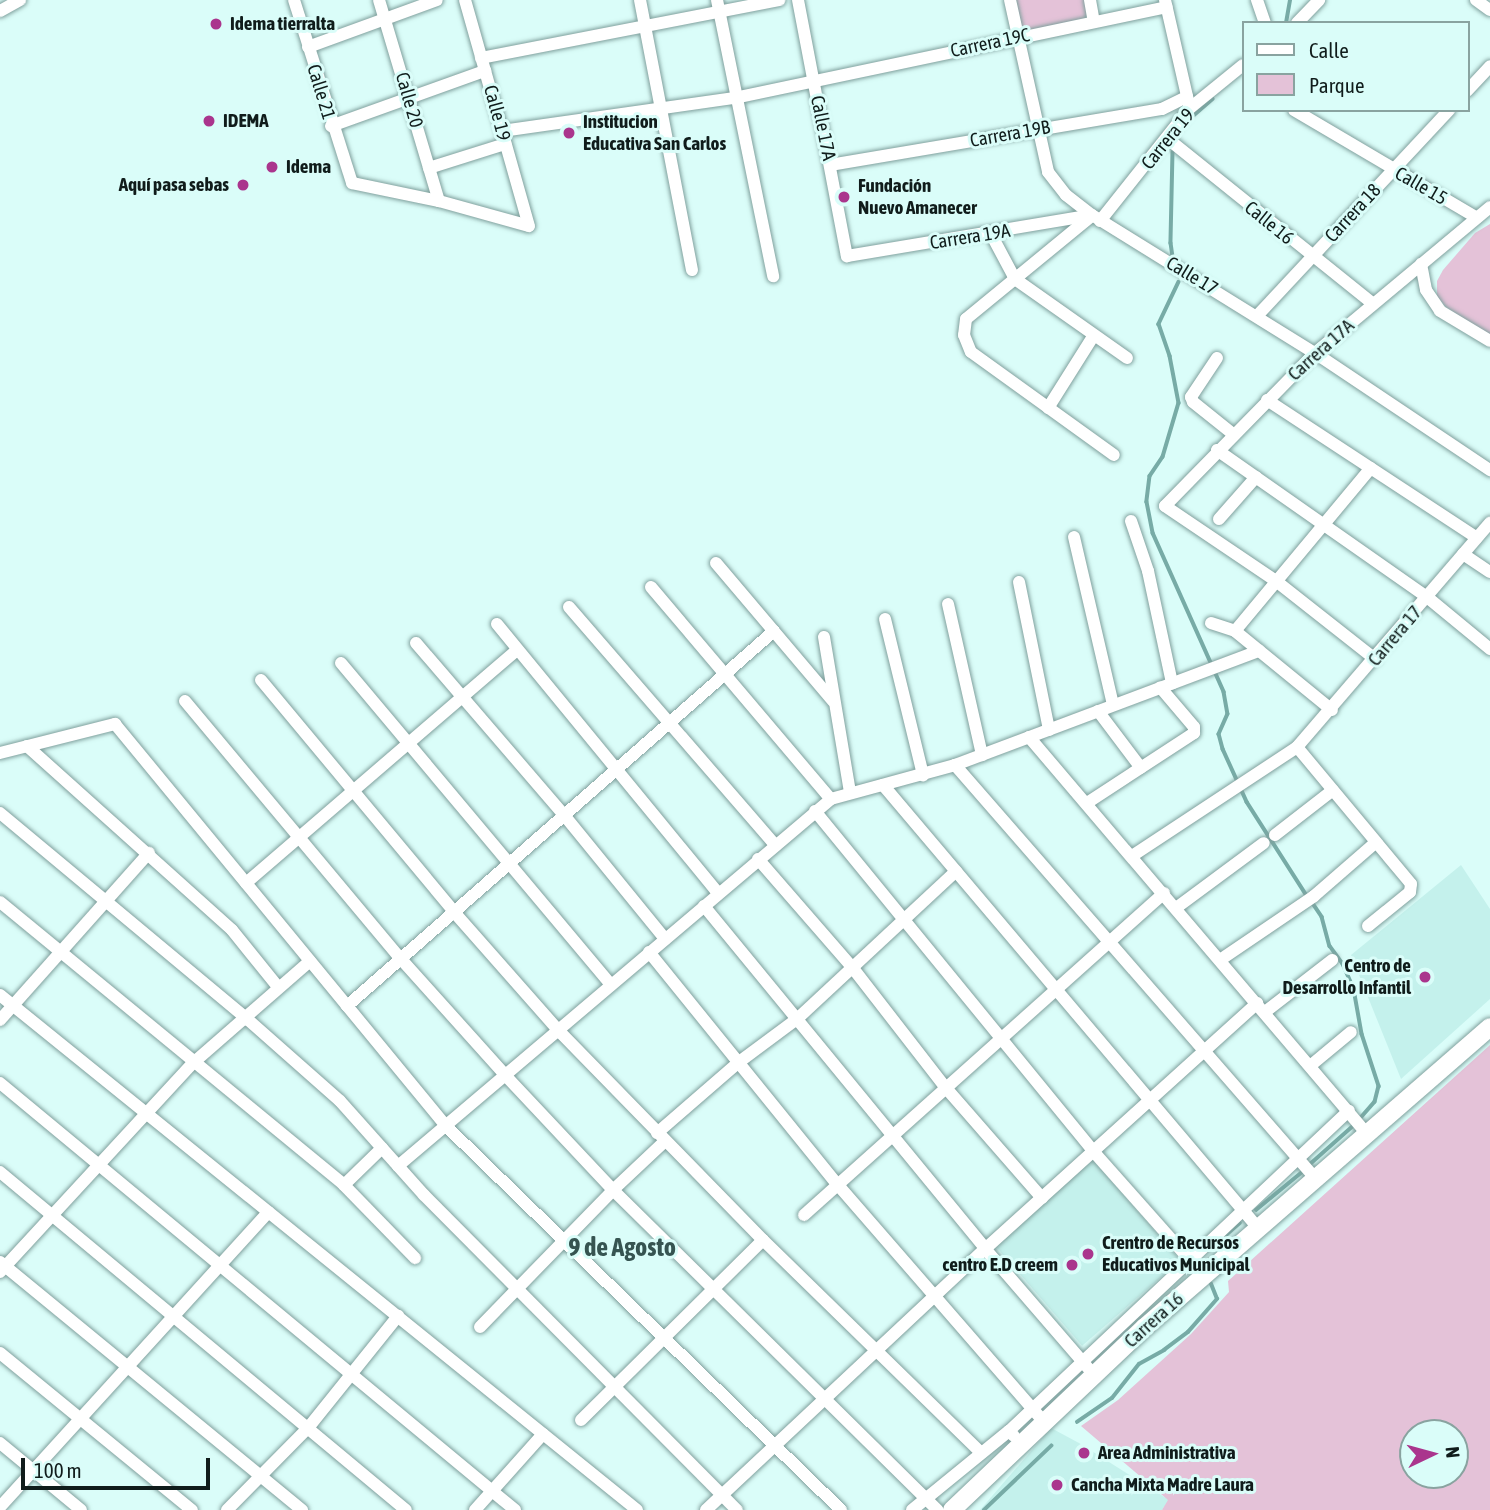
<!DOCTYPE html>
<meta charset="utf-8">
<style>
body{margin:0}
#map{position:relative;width:1490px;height:1510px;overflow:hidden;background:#dafdf9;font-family:"Asap Condensed",sans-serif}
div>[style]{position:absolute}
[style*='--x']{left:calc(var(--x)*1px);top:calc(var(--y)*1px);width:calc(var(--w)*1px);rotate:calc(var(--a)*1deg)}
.built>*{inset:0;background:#c4f1ec;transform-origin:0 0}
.green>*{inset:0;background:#e4c2d8}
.stream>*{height:3.5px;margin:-1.75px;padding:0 1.75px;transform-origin:1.75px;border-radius:1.75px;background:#77aba6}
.roads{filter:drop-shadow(0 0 2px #80a09d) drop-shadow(0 0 2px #80a09d)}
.minor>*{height:12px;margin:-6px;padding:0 6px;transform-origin:6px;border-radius:6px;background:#fff}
.secondary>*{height:18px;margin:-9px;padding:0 9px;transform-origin:9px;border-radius:9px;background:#fff}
.dots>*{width:19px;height:19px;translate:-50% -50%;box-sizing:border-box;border:4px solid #dafdf9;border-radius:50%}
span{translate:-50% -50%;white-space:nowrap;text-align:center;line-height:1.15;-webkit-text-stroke:6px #dafdf9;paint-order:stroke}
.poi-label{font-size:19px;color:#101c1b;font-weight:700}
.left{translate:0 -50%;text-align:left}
.right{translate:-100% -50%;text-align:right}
.street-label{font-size:19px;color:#101c1b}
.district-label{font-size:26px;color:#365451;font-weight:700}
.legend{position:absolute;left:1242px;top:21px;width:228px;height:91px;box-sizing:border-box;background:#dafdf9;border:2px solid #89a3a0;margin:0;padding:9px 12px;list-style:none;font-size:21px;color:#101c1b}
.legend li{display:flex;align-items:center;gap:14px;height:35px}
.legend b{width:35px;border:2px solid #89a3a0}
.north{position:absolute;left:1399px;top:1419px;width:70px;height:70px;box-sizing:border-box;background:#dafdf9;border:2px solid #89a3a0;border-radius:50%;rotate:85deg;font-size:19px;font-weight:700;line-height:28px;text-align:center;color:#101c1b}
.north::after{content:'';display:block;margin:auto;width:24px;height:32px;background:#aa358d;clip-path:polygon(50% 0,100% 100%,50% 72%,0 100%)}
.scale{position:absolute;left:21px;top:1458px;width:189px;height:32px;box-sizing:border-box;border:4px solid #101c1b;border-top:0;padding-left:9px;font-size:21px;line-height:24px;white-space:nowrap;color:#101c1b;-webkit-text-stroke:5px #dafdf9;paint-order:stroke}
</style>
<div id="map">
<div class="built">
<div style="clip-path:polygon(1461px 865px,1490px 909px,1490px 999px,1401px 1079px,1351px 955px)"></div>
<div style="left:1093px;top:1160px;width:133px;height:130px;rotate:49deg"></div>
<div style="clip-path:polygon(1051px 1428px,1079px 1443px,1169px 1500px,1162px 1510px,980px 1510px)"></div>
</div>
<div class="green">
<div style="clip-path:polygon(1016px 0,1087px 0,1090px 18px,1023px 32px)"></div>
<div style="clip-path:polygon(1490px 224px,1490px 336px,1446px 307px,1437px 296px,1437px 281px,1443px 270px,1475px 233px)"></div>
<div style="clip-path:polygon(evenodd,1490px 1045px,1490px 1510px,1162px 1510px,1168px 1500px,1081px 1426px,1118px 1400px,1191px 1334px,1229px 1292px,1228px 1281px,1490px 1045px,1455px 1433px,1455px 1475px,1413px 1475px,1413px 1433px,1455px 1433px)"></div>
</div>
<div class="stream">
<div style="--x:1286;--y:23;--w:23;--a:-80"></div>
<div style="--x:1186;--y:122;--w:35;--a:-41"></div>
<div style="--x:1173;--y:152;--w:91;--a:91.3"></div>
<div style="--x:1171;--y:243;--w:14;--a:82"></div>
<div style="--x:1179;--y:282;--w:47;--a:115.5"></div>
<div style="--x:1159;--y:324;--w:34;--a:71"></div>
<div style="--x:1170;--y:356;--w:48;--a:79.2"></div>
<div style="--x:1179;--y:403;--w:56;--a:106.5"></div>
<div style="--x:1163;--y:457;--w:23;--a:124"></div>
<div style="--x:1150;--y:476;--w:26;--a:97"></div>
<div style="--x:1147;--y:502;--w:32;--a:79"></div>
<div style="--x:1153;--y:533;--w:174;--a:65.9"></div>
<div style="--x:1224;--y:692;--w:22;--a:80"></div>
<div style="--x:1228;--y:714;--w:22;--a:114"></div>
<div style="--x:1219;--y:734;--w:16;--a:75"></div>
<div style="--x:1223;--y:749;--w:58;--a:65.6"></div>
<div style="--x:1247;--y:802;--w:112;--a:57.4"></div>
<div style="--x:1312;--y:902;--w:18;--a:56"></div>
<div style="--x:1322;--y:917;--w:30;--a:75"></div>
<div style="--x:1330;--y:946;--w:22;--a:54"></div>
<div style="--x:1343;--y:964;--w:27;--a:66"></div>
<div style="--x:1354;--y:989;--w:46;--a:79.9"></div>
<div style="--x:1362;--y:1034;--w:55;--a:71.9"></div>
<div style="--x:1379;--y:1086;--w:16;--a:104"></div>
<div style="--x:1375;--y:1102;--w:21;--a:131"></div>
<div style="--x:1309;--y:1165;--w:57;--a:-41.5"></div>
<div style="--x:1256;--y:1210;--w:58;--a:-39.4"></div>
<div style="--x:1226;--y:1235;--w:18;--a:-41"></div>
<div style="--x:1077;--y:1422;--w:42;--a:-34.4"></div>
<div style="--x:1112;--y:1398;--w:43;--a:-51.5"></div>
<div style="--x:1139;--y:1364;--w:29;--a:-29"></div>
<div style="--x:1164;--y:1350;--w:30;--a:-37"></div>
<div style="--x:1188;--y:1332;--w:44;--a:-48.7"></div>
<div style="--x:1217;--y:1299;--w:16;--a:-112"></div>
<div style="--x:984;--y:1510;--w:93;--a:-43.7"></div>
</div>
<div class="roads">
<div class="minor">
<div style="--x:294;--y:0;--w:192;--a:72.4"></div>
<div style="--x:352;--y:183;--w:89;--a:11.7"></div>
<div style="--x:439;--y:201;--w:93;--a:15.5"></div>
<div style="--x:379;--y:0;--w:210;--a:73.4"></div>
<div style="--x:465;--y:0;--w:235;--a:74.2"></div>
<div style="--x:640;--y:0;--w:275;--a:79.1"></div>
<div style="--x:717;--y:0;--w:282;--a:78.5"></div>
<div style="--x:798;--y:0;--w:261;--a:79.2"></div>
<div style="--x:847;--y:256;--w:248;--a:-9.5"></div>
<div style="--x:1010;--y:0;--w:176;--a:77.5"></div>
<div style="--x:1048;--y:172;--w:29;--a:52"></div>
<div style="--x:1066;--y:195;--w:33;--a:38"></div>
<div style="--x:1092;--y:215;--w:262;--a:31.8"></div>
<div style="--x:1315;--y:353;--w:211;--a:33.8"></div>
<div style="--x:1090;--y:0;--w:22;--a:80"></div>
<div style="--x:1165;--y:0;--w:108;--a:77.1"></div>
<div style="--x:1257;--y:0;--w:24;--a:71"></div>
<div style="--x:1476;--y:0;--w:17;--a:36"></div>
<div style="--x:0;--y:11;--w:23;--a:-29"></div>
<div style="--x:1297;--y:23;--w:32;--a:-46"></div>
<div style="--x:308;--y:47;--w:137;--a:-20"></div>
<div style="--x:481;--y:58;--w:304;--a:-11"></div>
<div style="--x:1467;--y:91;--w:34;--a:-47"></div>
<div style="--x:1294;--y:110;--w:212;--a:30.5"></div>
<div style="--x:331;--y:126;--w:164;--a:-19.7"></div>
<div style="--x:502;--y:131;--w:235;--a:-8.1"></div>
<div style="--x:735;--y:98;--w:441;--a:-11.9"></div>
<div style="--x:1168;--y:139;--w:263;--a:38.8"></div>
<div style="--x:830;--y:165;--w:337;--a:-9.6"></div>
<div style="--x:1162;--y:109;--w:28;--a:-26"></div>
<div style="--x:429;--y:168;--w:80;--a:-17.5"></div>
<div style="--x:1089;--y:218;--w:159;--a:140.6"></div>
<div style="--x:966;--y:319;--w:16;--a:97"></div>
<div style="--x:964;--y:335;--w:18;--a:68"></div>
<div style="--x:971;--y:352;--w:176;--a:35.8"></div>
<div style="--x:1100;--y:221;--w:144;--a:-51.5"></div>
<div style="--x:1190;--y:108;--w:68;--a:-39.1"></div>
<div style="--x:991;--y:234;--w:51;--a:61.9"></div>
<div style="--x:1015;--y:279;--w:137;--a:35.2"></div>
<div style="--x:1421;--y:264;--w:26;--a:79"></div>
<div style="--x:1426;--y:290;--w:25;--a:56"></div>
<div style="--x:1440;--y:311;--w:58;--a:31"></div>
<div style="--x:1257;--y:316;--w:282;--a:-47"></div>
<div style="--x:1217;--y:358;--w:47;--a:123.7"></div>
<div style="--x:1191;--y:397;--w:5;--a:68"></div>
<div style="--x:1193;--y:402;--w:51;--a:38.7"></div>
<div style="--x:1267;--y:400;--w:251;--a:33.3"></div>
<div style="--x:1048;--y:408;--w:86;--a:-57.8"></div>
<div style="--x:1217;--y:450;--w:256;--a:35"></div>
<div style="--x:1427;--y:597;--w:82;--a:39.5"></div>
<div style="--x:1219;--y:519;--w:56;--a:-48.6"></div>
<div style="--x:1131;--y:521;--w:53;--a:71.2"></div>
<div style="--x:1148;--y:571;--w:115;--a:77.9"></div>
<div style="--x:1074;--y:537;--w:172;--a:76.9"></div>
<div style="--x:1463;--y:554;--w:32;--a:34"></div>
<div style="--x:716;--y:563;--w:181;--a:49.7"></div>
<div style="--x:1019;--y:582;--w:151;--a:78.5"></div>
<div style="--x:651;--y:587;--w:278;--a:49.7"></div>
<div style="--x:948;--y:604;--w:155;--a:77.3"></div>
<div style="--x:569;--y:607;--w:315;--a:49.1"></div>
<div style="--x:885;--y:619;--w:161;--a:76.3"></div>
<div style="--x:1211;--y:623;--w:25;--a:18"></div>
<div style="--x:1235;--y:631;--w:125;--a:39.2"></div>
<div style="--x:497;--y:624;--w:348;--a:50.6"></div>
<div style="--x:1235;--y:631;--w:212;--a:-50.2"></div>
<div style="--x:824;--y:637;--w:157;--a:80.5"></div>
<div style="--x:416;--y:643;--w:227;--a:49.3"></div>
<div style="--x:564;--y:815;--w:160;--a:50.8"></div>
<div style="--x:1375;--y:659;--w:126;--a:-141.8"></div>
<div style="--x:1276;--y:581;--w:134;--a:-146"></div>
<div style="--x:1165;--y:506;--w:214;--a:-45.6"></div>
<div style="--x:1315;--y:353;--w:228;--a:-39.8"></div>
<div style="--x:341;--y:663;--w:420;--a:50"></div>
<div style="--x:261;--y:680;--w:302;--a:50.2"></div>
<div style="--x:454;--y:912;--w:157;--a:48.6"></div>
<div style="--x:558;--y:1030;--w:293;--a:45.7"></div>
<div style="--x:763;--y:1240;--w:305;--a:44.3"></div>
<div style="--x:185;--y:701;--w:336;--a:50.1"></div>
<div style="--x:401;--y:959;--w:156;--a:48.1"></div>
<div style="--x:505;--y:1075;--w:158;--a:46.8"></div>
<div style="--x:613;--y:1190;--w:456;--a:44.6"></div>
<div style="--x:1098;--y:711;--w:71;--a:53"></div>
<div style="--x:1029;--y:737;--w:521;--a:49.59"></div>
<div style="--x:27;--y:746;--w:275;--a:41.9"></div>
<div style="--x:232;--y:930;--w:73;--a:51.1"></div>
<div style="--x:1297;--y:747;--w:178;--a:50.2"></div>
<div style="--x:1411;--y:884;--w:8;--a:97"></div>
<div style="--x:1410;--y:892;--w:54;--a:141"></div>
<div style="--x:0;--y:753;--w:119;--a:-14.2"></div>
<div style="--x:115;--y:724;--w:521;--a:50.53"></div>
<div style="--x:446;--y:1126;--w:551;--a:44.19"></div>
<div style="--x:955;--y:765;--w:548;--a:48.92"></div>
<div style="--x:883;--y:785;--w:580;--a:49.75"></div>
<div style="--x:1087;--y:803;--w:128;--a:-33.2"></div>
<div style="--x:1194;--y:733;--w:6;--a:-90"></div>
<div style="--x:1194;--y:727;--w:52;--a:-130.4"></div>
<div style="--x:815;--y:811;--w:439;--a:50.7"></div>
<div style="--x:1093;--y:1151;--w:167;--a:48.4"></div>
<div style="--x:0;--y:813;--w:320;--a:39.8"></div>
<div style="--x:246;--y:1018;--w:125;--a:41.4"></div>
<div style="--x:340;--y:1101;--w:126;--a:48.2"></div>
<div style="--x:424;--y:1195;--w:444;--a:45.2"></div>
<div style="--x:1275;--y:835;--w:73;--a:-37.8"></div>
<div style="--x:1132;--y:856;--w:198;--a:-33.4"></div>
<div style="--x:1297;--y:747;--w:296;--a:-49.3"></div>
<div style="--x:758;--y:859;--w:143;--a:49"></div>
<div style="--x:852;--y:967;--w:153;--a:52.2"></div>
<div style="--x:946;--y:1088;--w:146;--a:48.9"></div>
<div style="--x:246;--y:883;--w:357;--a:-40.7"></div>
<div style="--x:0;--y:902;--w:445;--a:39.4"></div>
<div style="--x:344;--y:1185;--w:102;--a:45.8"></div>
<div style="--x:704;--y:906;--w:446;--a:50.6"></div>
<div style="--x:987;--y:1251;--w:164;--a:49.2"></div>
<div style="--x:1176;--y:908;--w:109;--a:-36.5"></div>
<div style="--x:649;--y:952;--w:300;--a:51"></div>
<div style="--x:838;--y:1185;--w:314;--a:49"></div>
<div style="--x:1220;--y:960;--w:114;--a:-34.2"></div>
<div style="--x:1314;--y:896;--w:81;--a:-41"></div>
<div style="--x:0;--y:995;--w:819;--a:38.95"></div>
<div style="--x:347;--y:1006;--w:568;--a:-41.29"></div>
<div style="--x:1265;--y:1012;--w:85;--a:-37.8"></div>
<div style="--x:0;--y:1020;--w:224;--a:-48.3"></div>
<div style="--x:1310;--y:1066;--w:53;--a:-39.7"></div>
<div style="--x:0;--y:1083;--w:669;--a:39.66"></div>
<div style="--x:657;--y:1133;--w:108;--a:-40.9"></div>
<div style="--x:739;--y:1062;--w:72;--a:-36.6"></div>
<div style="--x:797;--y:1019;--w:217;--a:-42.9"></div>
<div style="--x:398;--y:1166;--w:568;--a:-40.28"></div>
<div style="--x:831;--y:799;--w:129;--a:-15.3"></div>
<div style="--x:955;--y:765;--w:325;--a:-20.6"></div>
<div style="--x:0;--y:1172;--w:528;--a:39.78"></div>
<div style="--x:344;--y:1185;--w:53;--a:-44.2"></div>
<div style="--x:804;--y:1215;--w:483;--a:-41.8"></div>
<div style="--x:0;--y:1262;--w:391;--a:39.4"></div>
<div style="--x:0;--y:1272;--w:284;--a:-47.3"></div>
<div style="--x:193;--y:1063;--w:155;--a:-41.1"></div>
<div style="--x:480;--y:1327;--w:191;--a:-45.8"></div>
<div style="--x:613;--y:1190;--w:71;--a:-43.3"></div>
<div style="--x:0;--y:1353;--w:248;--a:39.3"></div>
<div style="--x:581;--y:1420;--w:256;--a:-44.7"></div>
<div style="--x:1009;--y:1431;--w:467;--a:-43.3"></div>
<div style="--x:0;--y:1443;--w:105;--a:39.6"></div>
<div style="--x:0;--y:1507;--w:399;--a:-47.7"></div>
<div style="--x:227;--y:1510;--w:115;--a:-45.4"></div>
<div style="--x:308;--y:1428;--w:144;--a:-51.2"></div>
<div style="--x:475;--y:1510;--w:102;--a:-48.2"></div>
<div style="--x:706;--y:1510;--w:382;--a:-43.1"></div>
<div style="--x:985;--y:1249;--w:367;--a:-42.1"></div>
<div style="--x:912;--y:1510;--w:125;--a:-39.2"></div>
<div style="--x:1009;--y:1431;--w:7;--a:45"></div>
</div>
<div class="secondary">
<div style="--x:952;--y:1510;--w:266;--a:-43.5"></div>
<div style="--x:1145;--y:1327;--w:457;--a:-41"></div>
</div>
</div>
<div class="dots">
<div style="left:216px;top:24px;background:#aa358d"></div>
<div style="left:209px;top:121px;background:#aa358d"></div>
<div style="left:569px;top:133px;background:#aa358d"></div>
<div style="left:272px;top:167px;background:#aa358d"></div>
<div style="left:243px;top:185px;background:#aa358d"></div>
<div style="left:844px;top:197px;background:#aa358d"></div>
<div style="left:1425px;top:977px;background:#aa358d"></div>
<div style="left:1088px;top:1254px;background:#aa358d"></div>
<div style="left:1072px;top:1265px;background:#aa358d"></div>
<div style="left:1084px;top:1453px;background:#aa358d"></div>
<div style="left:1057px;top:1485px;background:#aa358d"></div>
</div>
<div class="poi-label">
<span class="left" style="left:230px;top:24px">Idema tierralta</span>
<span class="left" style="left:223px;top:121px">IDEMA</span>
<span class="left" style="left:583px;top:133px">Institucion<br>Educativa San Carlos</span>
<span class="left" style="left:286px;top:167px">Idema</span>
<span class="right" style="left:229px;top:185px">Aquí pasa sebas</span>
<span class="left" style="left:858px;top:197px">Fundación<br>Nuevo Amanecer</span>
<span class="right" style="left:1411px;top:977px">Centro de<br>Desarrollo Infantil</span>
<span class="left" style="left:1102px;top:1254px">Crentro de Recursos<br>Educativos Municipal</span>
<span class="right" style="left:1058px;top:1265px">centro E.D creem</span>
<span class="left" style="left:1098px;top:1453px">Area Administrativa</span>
<span class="left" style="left:1071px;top:1485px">Cancha Mixta Madre Laura</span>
</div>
<div class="street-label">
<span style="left:990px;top:43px;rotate:-12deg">Carrera 19C</span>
<span style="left:321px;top:92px;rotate:73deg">Calle 21</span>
<span style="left:409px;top:100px;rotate:74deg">Calle 20</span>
<span style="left:497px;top:113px;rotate:75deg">Calle 19</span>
<span style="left:823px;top:128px;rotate:79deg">Calle 17A</span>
<span style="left:1010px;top:134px;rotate:-10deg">Carrera 19B</span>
<span style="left:1168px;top:139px;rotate:-51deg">Carrera 19</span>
<span style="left:1421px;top:186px;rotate:30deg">Calle 15</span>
<span style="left:1353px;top:213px;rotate:-47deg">Carrera 18</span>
<span style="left:1269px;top:223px;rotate:39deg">Calle 16</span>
<span style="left:970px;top:237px;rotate:-9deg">Carrera 19A</span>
<span style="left:1192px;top:276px;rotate:31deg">Calle 17</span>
<span style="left:1321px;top:350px;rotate:-42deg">Carrera 17A</span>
<span style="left:1395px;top:636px;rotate:-50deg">Carrera 17</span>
<span style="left:1154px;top:1320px;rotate:-42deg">Carrera 16</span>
</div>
<div class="district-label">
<span style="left:622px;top:1248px">9 de Agosto</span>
</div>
<ul class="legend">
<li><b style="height:9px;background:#fff"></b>Calle</li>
<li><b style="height:19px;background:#e4c2d8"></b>Parque</li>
</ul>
<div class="north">N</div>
<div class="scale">100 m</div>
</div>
